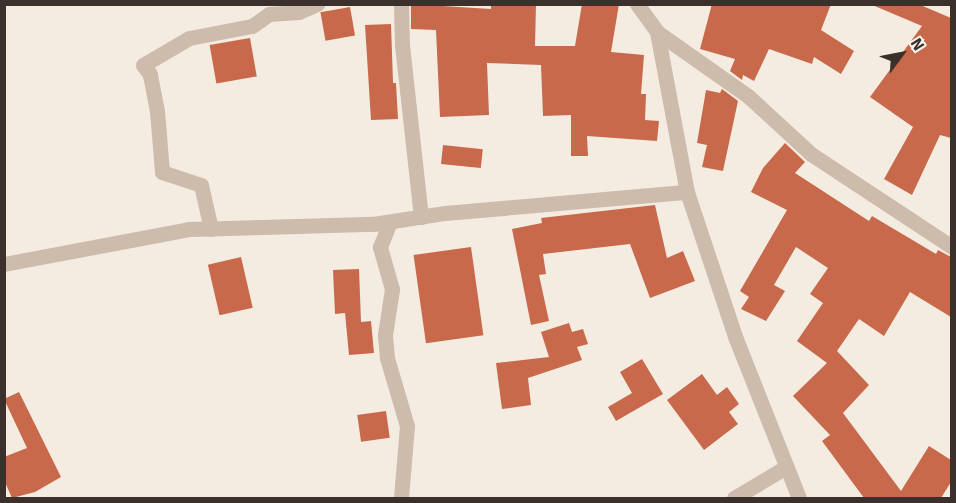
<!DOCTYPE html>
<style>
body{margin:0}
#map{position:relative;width:956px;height:503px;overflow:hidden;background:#f4ebe1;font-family:Signika,sans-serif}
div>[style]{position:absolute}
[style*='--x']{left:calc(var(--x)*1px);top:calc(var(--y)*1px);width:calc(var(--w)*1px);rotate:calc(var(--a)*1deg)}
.building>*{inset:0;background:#c8694b;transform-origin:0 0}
.minor>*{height:15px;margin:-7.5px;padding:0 7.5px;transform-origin:7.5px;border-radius:7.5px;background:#cdbbac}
span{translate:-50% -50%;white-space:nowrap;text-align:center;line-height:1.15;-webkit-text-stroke:6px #fbf5ee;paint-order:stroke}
.frame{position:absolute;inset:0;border:6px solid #3b302b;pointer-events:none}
.north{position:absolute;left:872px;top:24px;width:60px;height:60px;-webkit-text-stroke:4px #fbf5ee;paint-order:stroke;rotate:58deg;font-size:16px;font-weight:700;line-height:24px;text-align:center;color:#3b302b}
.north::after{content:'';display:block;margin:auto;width:21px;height:27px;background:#3b302b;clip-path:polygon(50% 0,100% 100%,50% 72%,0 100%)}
</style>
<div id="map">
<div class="building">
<div style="clip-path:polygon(411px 4px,491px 9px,491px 4px,536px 4px,535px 46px,575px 46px,582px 4px,619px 4px,611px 52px,644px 55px,641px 94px,646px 94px,645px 120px,659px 121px,657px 141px,587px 136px,588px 156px,571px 156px,571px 115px,543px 116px,541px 65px,487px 63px,489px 115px,440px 117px,436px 30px,411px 29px)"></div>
<div style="clip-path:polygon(712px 4px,831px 4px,821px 30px,854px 51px,841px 74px,814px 57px,812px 64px,769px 49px,754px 81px,743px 75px,742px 80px,730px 71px,735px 59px,700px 49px)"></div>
<div style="clip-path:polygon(870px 4px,918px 4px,951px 18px,951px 138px,940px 135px,912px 195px,884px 179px,913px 127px,870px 97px,922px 26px)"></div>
<div style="left:350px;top:7px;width:29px;height:30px;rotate:80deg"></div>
<div style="clip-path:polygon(391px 24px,393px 83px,396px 83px,398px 119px,371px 120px,365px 25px)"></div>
<div style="left:250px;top:38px;width:39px;height:41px;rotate:80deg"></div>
<div style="clip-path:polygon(722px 89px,738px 101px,723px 171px,702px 167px,707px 145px,697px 143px,706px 90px,720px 93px)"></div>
<div style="clip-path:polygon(785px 143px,805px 162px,795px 173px,869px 221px,872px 216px,936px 254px,938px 250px,951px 257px,951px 317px,910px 292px,884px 336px,859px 319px,837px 351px,869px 385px,843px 413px,901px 491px,929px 446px,951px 460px,951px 482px,941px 498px,864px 498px,822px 441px,830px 435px,793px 396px,827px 363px,797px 341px,823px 303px,810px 294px,828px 268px,796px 247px,774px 285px,785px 291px,766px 321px,741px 309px,749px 297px,740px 291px,787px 210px,751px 192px,763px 168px)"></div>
<div style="left:443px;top:145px;width:40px;height:19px;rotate:6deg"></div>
<div style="clip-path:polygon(655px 205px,667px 258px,683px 251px,695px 281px,650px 298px,630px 244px,543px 254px,546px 274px,539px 275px,549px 321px,531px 325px,512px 229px,542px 223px,541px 218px)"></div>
<div style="left:471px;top:247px;width:89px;height:58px;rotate:82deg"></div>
<div style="left:241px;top:257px;width:52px;height:34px;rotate:77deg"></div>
<div style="clip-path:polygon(359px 269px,361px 322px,371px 321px,374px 353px,349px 355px,345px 313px,335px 314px,333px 270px)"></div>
<div style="clip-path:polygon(569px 323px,572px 332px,583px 329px,588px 344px,577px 347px,582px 360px,528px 378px,531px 405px,502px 409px,496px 363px,549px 357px,541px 332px)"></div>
<div style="clip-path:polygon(642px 359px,663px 394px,616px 421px,608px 407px,632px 393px,620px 372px)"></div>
<div style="clip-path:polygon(702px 374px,717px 395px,727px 387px,739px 404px,729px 412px,738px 424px,704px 450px,667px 400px)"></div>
<div style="clip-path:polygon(19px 392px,61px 477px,35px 492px,12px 498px,4px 480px,4px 457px,27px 448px,4px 399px)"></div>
<div style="left:386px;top:411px;width:27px;height:29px;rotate:82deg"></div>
</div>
<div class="minor">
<div style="--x:401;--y:4;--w:41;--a:88.6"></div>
<div style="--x:402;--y:45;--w:173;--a:83.7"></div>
<div style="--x:637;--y:4;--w:34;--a:54"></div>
<div style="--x:657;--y:32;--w:163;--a:79.4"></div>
<div style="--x:687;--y:192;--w:155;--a:71.6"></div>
<div style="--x:736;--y:339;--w:171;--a:68.4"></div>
<div style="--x:657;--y:32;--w:111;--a:35.1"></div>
<div style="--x:748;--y:96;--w:86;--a:42.6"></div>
<div style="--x:811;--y:154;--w:169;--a:33.4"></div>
<div style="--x:390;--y:222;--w:27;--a:112"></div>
<div style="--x:380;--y:247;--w:44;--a:74.1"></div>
<div style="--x:392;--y:289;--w:47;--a:98.7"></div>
<div style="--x:385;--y:335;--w:23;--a:85"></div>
<div style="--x:387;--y:358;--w:71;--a:73.6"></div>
<div style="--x:407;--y:426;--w:72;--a:94.8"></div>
<div style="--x:211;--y:229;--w:45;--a:-102.8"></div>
<div style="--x:201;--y:185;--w:41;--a:-161.6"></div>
<div style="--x:162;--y:172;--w:61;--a:-94.7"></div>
<div style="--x:157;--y:111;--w:38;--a:-101"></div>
<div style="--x:150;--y:74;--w:11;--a:-128"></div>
<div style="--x:143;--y:65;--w:53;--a:-30.4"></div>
<div style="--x:189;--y:38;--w:64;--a:-10.8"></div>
<div style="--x:252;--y:26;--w:21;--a:-35"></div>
<div style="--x:269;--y:14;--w:30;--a:-4"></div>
<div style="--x:299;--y:12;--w:20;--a:-24"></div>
<div style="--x:4;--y:264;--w:188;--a:-10.7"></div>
<div style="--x:189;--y:229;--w:184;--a:-1.6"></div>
<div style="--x:373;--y:224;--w:73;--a:-8.7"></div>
<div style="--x:445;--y:213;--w:243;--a:-5"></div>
<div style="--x:734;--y:498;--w:61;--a:-30.8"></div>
</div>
<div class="frame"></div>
<div class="north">N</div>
</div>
